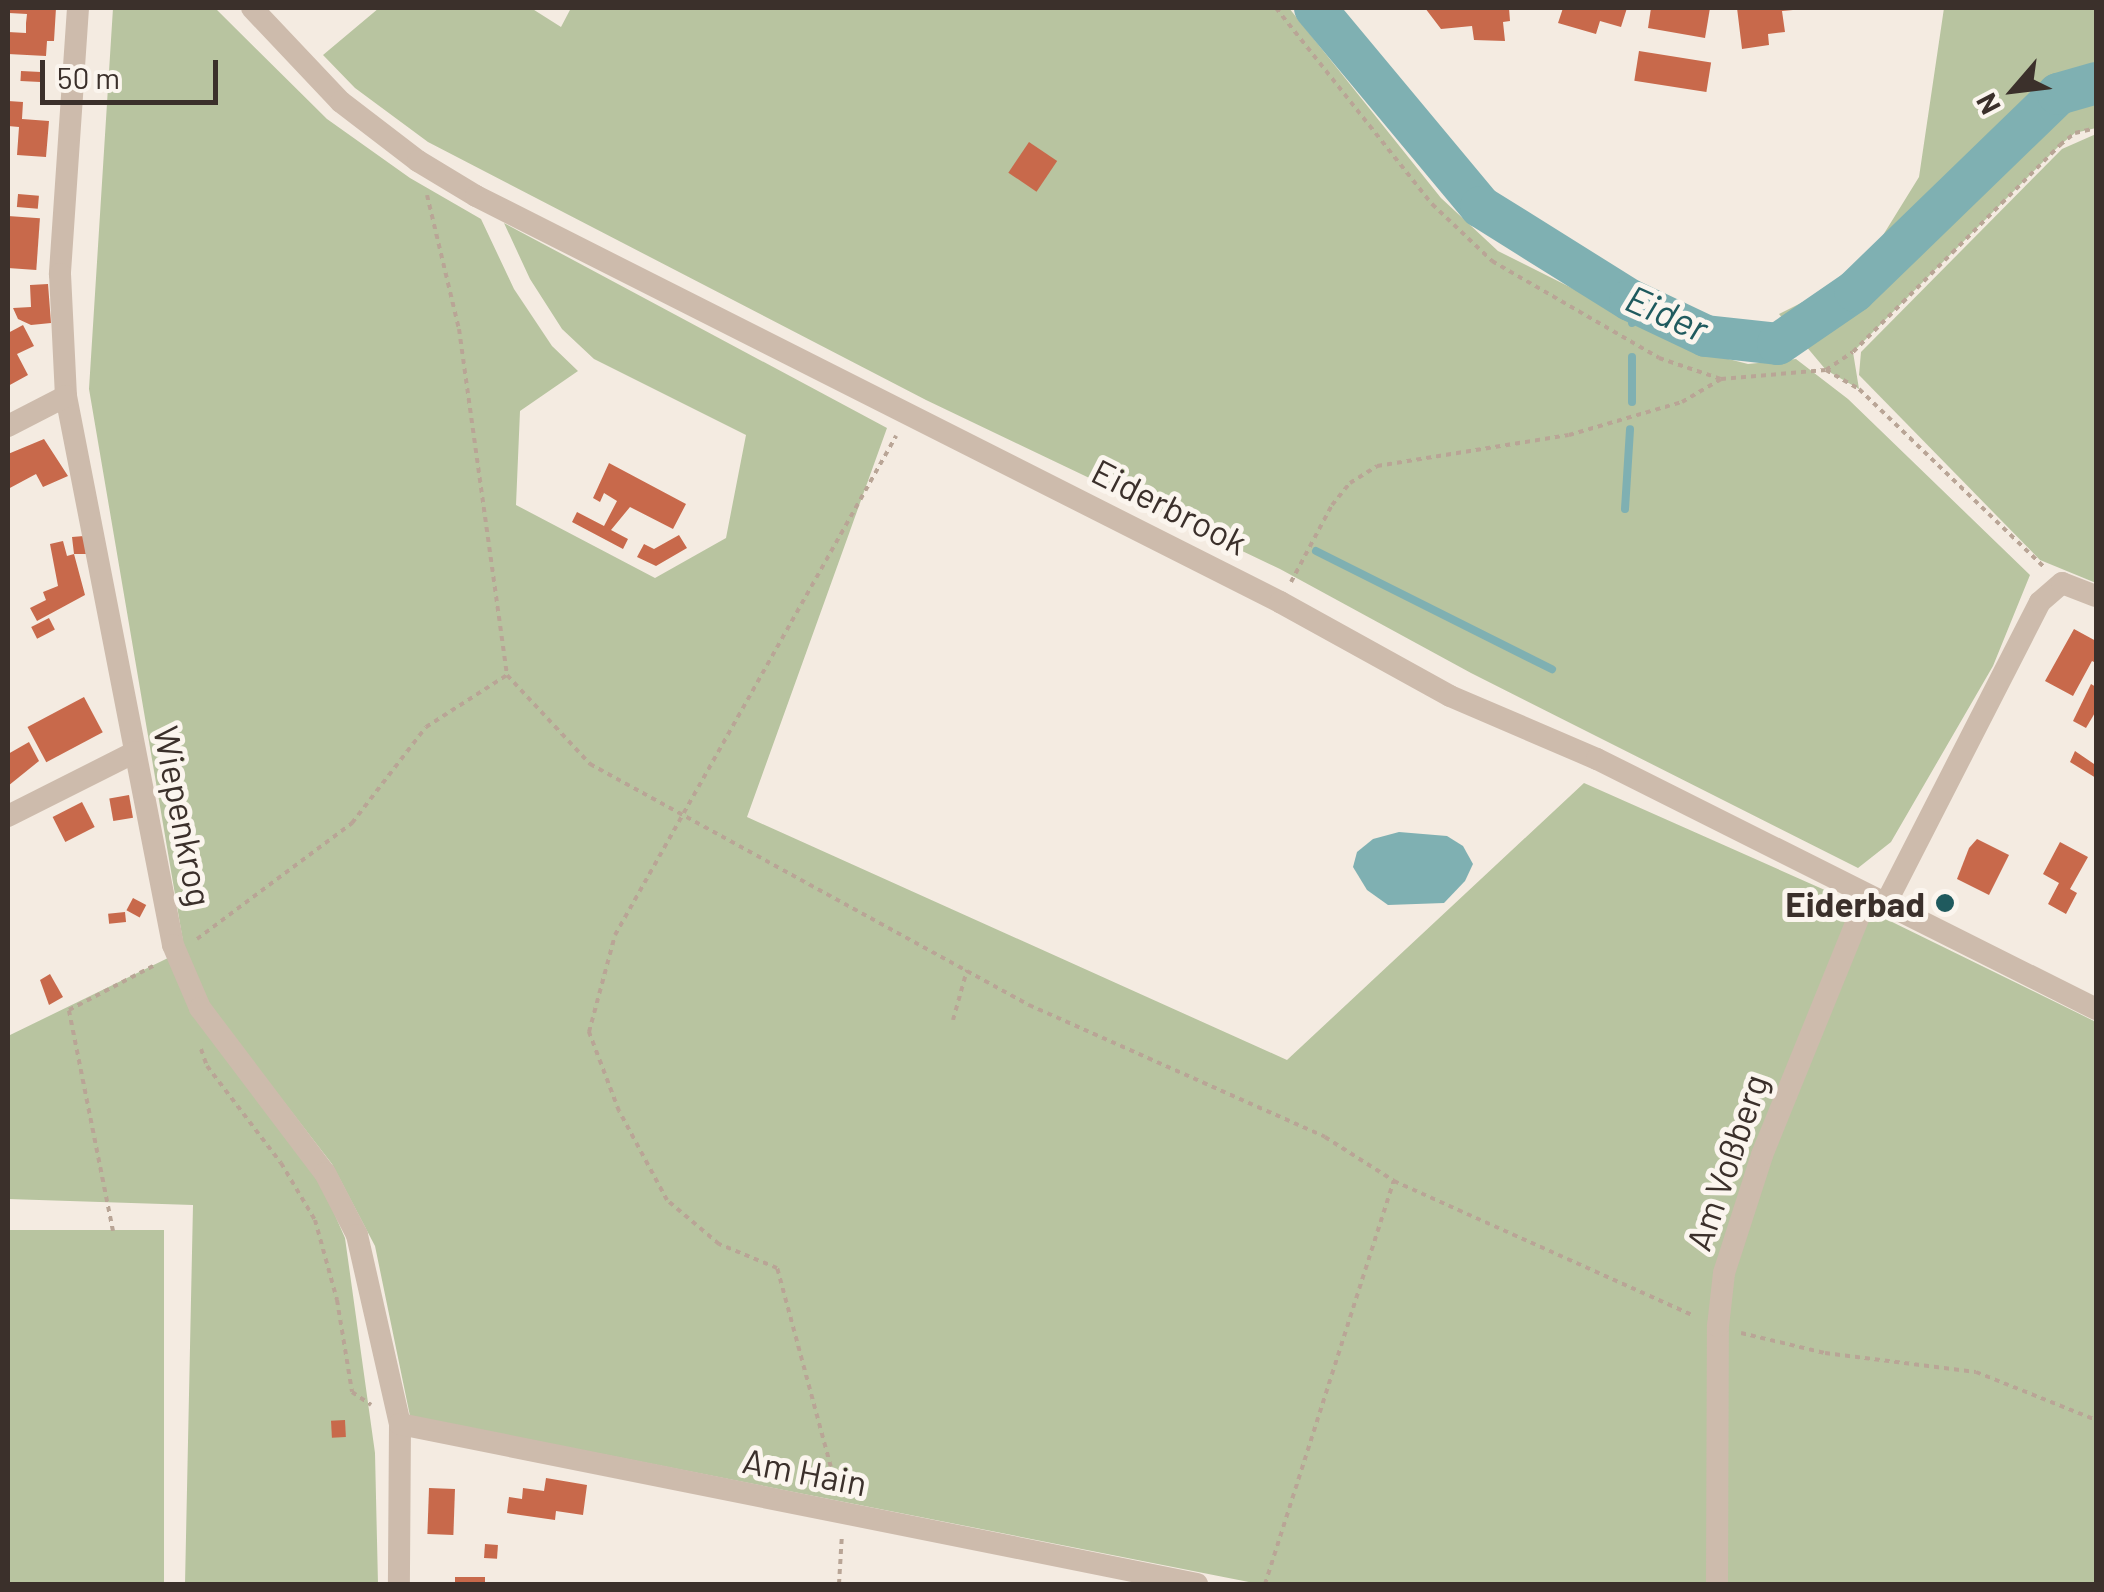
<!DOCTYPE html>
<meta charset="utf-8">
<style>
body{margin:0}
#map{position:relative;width:2104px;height:1592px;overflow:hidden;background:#f4ebe1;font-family:Barlow,sans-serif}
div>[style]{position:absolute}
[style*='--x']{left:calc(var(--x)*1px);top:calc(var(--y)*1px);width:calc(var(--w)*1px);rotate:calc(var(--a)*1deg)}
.green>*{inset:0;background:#b8c4a0;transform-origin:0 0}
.water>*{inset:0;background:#7fb0b2}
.stream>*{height:8px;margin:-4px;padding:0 4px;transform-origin:4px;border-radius:4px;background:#7fb0b2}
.river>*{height:42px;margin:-21px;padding:0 21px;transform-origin:21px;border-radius:21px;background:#7fb0b2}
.building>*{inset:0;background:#c8694b;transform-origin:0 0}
.path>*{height:4px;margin-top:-2px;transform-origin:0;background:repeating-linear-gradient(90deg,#b9a596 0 5px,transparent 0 10px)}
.street>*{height:22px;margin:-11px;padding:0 11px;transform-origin:11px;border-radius:11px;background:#cdbbac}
.dots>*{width:28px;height:28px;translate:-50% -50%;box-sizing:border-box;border:5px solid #fbf5ee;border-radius:50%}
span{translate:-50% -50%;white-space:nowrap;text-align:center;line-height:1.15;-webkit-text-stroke:10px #fbf5ee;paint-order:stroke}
.street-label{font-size:35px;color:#3b302b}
.poi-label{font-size:35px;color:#3b302b;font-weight:700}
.right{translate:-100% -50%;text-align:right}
.water-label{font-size:38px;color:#1f5a5e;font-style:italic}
.frame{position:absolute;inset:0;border:10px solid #3b302b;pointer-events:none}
.north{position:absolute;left:1964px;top:40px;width:100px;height:100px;-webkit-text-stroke:8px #fbf5ee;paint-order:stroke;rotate:242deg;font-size:28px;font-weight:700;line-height:40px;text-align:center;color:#3b302b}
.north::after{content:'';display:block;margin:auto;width:35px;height:45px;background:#3b302b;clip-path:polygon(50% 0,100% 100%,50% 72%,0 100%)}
.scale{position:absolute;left:40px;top:60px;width:178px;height:45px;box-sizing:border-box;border:5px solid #3b302b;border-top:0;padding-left:12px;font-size:30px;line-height:35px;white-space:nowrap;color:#3b302b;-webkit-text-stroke:8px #fbf5ee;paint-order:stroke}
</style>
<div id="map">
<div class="green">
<div style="clip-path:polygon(113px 8px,215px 8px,327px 119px,410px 178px,481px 219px,514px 289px,552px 346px,578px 371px,520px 411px,516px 505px,655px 578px,726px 538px,746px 435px,594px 359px,562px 329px,530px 279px,504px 223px,887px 428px,747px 817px,1287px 1060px,1584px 783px,1827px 891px,1835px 913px,1865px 922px,1884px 918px,2096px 1022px,2096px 1584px,1259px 1584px,410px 1416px,375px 1246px,332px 1164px,199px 992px,186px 959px,89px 389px)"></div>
<div style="clip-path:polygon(379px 8px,531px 8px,561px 27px,571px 8px,1289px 8px,1441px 198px,1498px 251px,1697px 351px,1748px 364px,1796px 359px,1848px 399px,2030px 575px,1993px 666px,1891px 842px,1858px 868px,1471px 673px,1280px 569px,926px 400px,428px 142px,355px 88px,323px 55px)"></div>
<div style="clip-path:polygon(1944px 8px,2096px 8px,2096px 128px,2075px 133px,2060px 145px,1853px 352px,1859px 389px,1826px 370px,1779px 314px,1859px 274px,1919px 177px)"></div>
<div style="clip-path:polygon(2096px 134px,2096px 583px,2040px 560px,1859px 375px,1861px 352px,2062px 149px)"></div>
<div style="clip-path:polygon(168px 958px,317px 1174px,345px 1238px,375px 1453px,378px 1584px,185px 1584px,193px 1205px,8px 1199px,8px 1036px)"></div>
<div style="left:164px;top:1230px;width:354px;height:156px;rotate:90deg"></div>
</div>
<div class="water">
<div style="clip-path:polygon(1399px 832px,1447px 836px,1463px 846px,1473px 864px,1465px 881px,1444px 903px,1388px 905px,1367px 890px,1353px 867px,1357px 852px,1373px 839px)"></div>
</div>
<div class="stream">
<div style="--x:1630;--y:300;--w:23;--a:85"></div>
<div style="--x:1632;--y:357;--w:45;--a:90"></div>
<div style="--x:1625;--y:509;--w:80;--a:-86.4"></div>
<div style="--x:1316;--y:551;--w:264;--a:26.6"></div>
</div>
<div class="river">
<div style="--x:1315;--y:8;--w:259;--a:50.2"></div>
<div style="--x:1481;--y:207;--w:176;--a:32"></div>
<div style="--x:1630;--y:300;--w:84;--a:25.3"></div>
<div style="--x:1706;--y:336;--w:72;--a:6.3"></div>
<div style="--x:1778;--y:344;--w:93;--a:-34.5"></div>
<div style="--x:1855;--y:291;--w:283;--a:-44.1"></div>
<div style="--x:2058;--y:94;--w:40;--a:-16"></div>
</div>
<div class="building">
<div style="clip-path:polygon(10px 8px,56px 8px,54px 41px,47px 41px,46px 56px,8px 54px,8px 32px,26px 33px,26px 23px,27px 14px,9px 13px)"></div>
<div style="clip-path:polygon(1425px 8px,1509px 8px,1510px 21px,1503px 22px,1505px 41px,1474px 40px,1472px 26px,1441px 29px)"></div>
<div style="clip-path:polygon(1563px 8px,1627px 8px,1621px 27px,1600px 21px,1596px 34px,1558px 23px)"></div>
<div style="clip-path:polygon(1651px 8px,1710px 8px,1705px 38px,1648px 28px)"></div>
<div style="clip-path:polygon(1737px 8px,1793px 8px,1793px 10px,1782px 11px,1785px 32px,1768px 34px,1769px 45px,1742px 49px)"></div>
<div style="left:1639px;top:51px;width:73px;height:30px;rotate:9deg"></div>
<div style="left:21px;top:71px;width:20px;height:10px;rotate:3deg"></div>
<div style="clip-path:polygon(8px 101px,23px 102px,22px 119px,49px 121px,46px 157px,17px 155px,19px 127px,8px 126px)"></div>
<div style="left:1029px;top:142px;width:34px;height:37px;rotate:34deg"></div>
<div style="left:18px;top:194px;width:21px;height:13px;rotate:5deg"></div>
<div style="left:8px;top:216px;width:32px;height:52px;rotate:4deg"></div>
<div style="clip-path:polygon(48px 284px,51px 323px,31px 325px,18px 319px,13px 308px,31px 307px,30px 285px)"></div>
<div style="clip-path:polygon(23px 325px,34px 346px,17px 354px,28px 375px,8px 386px,8px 333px)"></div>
<div style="clip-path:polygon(44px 439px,68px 476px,43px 487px,36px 474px,8px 489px,8px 454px)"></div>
<div style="clip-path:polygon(609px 463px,686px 504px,673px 529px,630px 507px,611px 530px,628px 539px,623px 549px,572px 522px,577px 512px,604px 526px,617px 501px,604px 493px,600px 502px,593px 498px)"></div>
<div style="clip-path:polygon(679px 535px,687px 548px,656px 566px,637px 557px,644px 544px,654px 549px)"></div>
<div style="clip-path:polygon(84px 536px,86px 554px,74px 554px,85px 595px,37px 621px,30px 608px,46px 600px,43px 592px,58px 586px,50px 544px,63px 541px,67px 556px,74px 554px,72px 537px)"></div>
<div style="left:49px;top:618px;width:13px;height:20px;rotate:63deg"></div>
<div style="clip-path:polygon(2074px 629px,2096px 641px,2096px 663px,2092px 661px,2073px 696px,2045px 681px)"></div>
<div style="clip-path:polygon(2091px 684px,2096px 687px,2096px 711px,2086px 728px,2073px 721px)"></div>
<div style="left:84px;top:697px;width:40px;height:64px;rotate:62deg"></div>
<div style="clip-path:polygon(29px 742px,39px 761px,8px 786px,8px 754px)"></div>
<div style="clip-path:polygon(2075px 751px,2094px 764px,2096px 758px,2096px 778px,2070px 762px)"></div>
<div style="left:129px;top:795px;width:23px;height:20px;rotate:80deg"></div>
<div style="left:82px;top:802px;width:28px;height:33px;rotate:63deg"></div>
<div style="clip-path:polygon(1977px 839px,2009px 855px,1989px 895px,1957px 879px,1969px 848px)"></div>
<div style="clip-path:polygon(2060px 842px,2088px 857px,2070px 889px,2077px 893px,2066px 914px,2048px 904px,2059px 883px,2043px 874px)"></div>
<div style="left:133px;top:898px;width:15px;height:14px;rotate:28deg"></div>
<div style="left:125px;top:912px;width:10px;height:17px;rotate:84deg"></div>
<div style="clip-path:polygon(50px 974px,63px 997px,49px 1005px,40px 980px)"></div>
<div style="left:345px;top:1420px;width:17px;height:14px;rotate:87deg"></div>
<div style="clip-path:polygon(546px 1478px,587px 1485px,583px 1515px,556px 1511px,555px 1520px,507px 1513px,509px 1497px,522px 1499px,523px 1488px,544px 1491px)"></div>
<div style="left:429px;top:1488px;width:26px;height:46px;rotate:2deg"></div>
<div style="left:485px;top:1544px;width:13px;height:14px;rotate:4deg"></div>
<div style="left:455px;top:1577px;width:30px;height:7px"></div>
</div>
<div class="path">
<div style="--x:1276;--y:8;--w:251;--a:51.5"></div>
<div style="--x:1432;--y:204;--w:83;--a:43.5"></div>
<div style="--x:1492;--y:261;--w:193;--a:30.1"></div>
<div style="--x:1659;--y:358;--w:65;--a:18.7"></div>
<div style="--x:1721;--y:379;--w:105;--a:-4.9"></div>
<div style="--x:1826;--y:370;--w:32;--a:-34"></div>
<div style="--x:1853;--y:352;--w:293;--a:-45"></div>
<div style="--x:2060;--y:145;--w:19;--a:-39"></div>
<div style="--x:2075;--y:133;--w:22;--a:-13"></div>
<div style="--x:427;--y:195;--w:138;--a:76.6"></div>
<div style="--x:459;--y:329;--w:349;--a:82.1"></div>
<div style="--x:507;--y:675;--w:122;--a:47"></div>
<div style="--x:590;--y:764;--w:501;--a:28.77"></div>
<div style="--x:1029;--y:1005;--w:324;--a:24"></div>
<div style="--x:1325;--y:1137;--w:82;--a:32.5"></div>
<div style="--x:1394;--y:1181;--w:329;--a:24.2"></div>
<div style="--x:1826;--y:370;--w:38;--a:30"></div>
<div style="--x:1859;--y:389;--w:257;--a:43.9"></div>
<div style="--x:1291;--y:582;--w:87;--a:-62"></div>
<div style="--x:1332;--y:505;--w:28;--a:-51"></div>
<div style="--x:1350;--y:483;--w:32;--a:-32"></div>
<div style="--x:1377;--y:466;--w:194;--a:-9.2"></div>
<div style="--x:1569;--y:435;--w:118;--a:-16.3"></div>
<div style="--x:1682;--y:402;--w:45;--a:-30.5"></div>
<div style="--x:197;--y:939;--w:194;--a:-36.8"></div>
<div style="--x:352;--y:823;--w:121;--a:-52.4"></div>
<div style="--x:426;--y:727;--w:96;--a:-32.7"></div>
<div style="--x:953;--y:1020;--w:52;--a:-74.4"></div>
<div style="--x:201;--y:1049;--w:18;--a:71"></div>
<div style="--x:207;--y:1066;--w:122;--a:52.7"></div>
<div style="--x:281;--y:1163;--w:66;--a:59.2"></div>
<div style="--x:315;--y:1220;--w:83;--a:74.6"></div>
<div style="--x:337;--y:1300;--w:93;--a:80.7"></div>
<div style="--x:352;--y:1392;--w:23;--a:34"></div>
<div style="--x:113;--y:1231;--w:225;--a:-101.3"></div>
<div style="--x:69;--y:1010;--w:97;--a:-27.6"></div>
<div style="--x:1741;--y:1333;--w:86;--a:13.4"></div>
<div style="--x:1825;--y:1353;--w:152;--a:7.2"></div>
<div style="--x:1976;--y:1372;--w:129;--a:21.8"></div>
<div style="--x:836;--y:1486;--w:226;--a:-105.1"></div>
<div style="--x:777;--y:1268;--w:63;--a:-157.5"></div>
<div style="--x:719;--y:1244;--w:68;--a:-139.8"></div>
<div style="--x:667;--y:1200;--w:101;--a:-118.3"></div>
<div style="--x:619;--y:1111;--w:85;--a:-110.8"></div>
<div style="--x:589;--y:1032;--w:100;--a:-75"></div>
<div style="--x:615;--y:935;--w:573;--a:-60.61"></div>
<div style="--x:839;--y:1584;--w:50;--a:-86.6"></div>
<div style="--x:1265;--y:1584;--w:423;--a:-72.3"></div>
</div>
<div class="street">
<div style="--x:78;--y:8;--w:267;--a:93.9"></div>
<div style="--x:60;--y:274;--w:122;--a:87.2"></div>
<div style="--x:66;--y:396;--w:559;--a:78.97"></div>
<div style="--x:173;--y:945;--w:69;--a:66.8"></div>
<div style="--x:200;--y:1008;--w:207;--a:52.9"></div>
<div style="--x:325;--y:1173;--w:70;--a:62.7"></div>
<div style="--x:357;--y:1235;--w:194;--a:77.2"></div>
<div style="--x:400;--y:1424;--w:160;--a:90.4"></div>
<div style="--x:252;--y:8;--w:129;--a:46.6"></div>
<div style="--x:341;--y:102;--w:97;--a:37.5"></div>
<div style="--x:418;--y:161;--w:68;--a:31.1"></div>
<div style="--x:476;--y:196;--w:901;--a:26.79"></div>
<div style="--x:1280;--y:602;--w:194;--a:28.9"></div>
<div style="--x:1450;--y:696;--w:160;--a:23.2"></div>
<div style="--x:1597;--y:759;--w:558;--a:26.61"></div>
<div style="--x:8;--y:426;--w:65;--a:-27.3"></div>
<div style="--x:8;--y:816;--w:142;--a:-26.7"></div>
<div style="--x:1886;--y:903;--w:338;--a:-62.9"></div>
<div style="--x:2040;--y:602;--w:29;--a:-41"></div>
<div style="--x:2062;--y:583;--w:36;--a:21"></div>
<div style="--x:400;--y:1424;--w:813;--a:11.35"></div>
<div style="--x:1717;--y:1584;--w:258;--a:-89.8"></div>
<div style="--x:1718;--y:1326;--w:53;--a:-83.5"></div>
<div style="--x:1724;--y:1273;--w:124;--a:-72.1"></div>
<div style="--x:1762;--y:1155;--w:279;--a:-67.9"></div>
</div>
<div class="dots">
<div style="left:1945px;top:903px;background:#1f5a5e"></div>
</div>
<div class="street-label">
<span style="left:1170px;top:506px;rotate:27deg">Eiderbrook</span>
<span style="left:184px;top:816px;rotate:79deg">Wiepenkrog</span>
<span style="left:1726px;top:1162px;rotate:-71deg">Am Voßberg</span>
<span style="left:805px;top:1471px;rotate:11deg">Am Hain</span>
</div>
<div class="poi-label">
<span class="right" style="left:1925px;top:903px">Eiderbad</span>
</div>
<div class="water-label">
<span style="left:1667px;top:313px;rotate:24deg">Eider</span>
</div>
<div class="frame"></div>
<div class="north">N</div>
<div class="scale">50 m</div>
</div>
